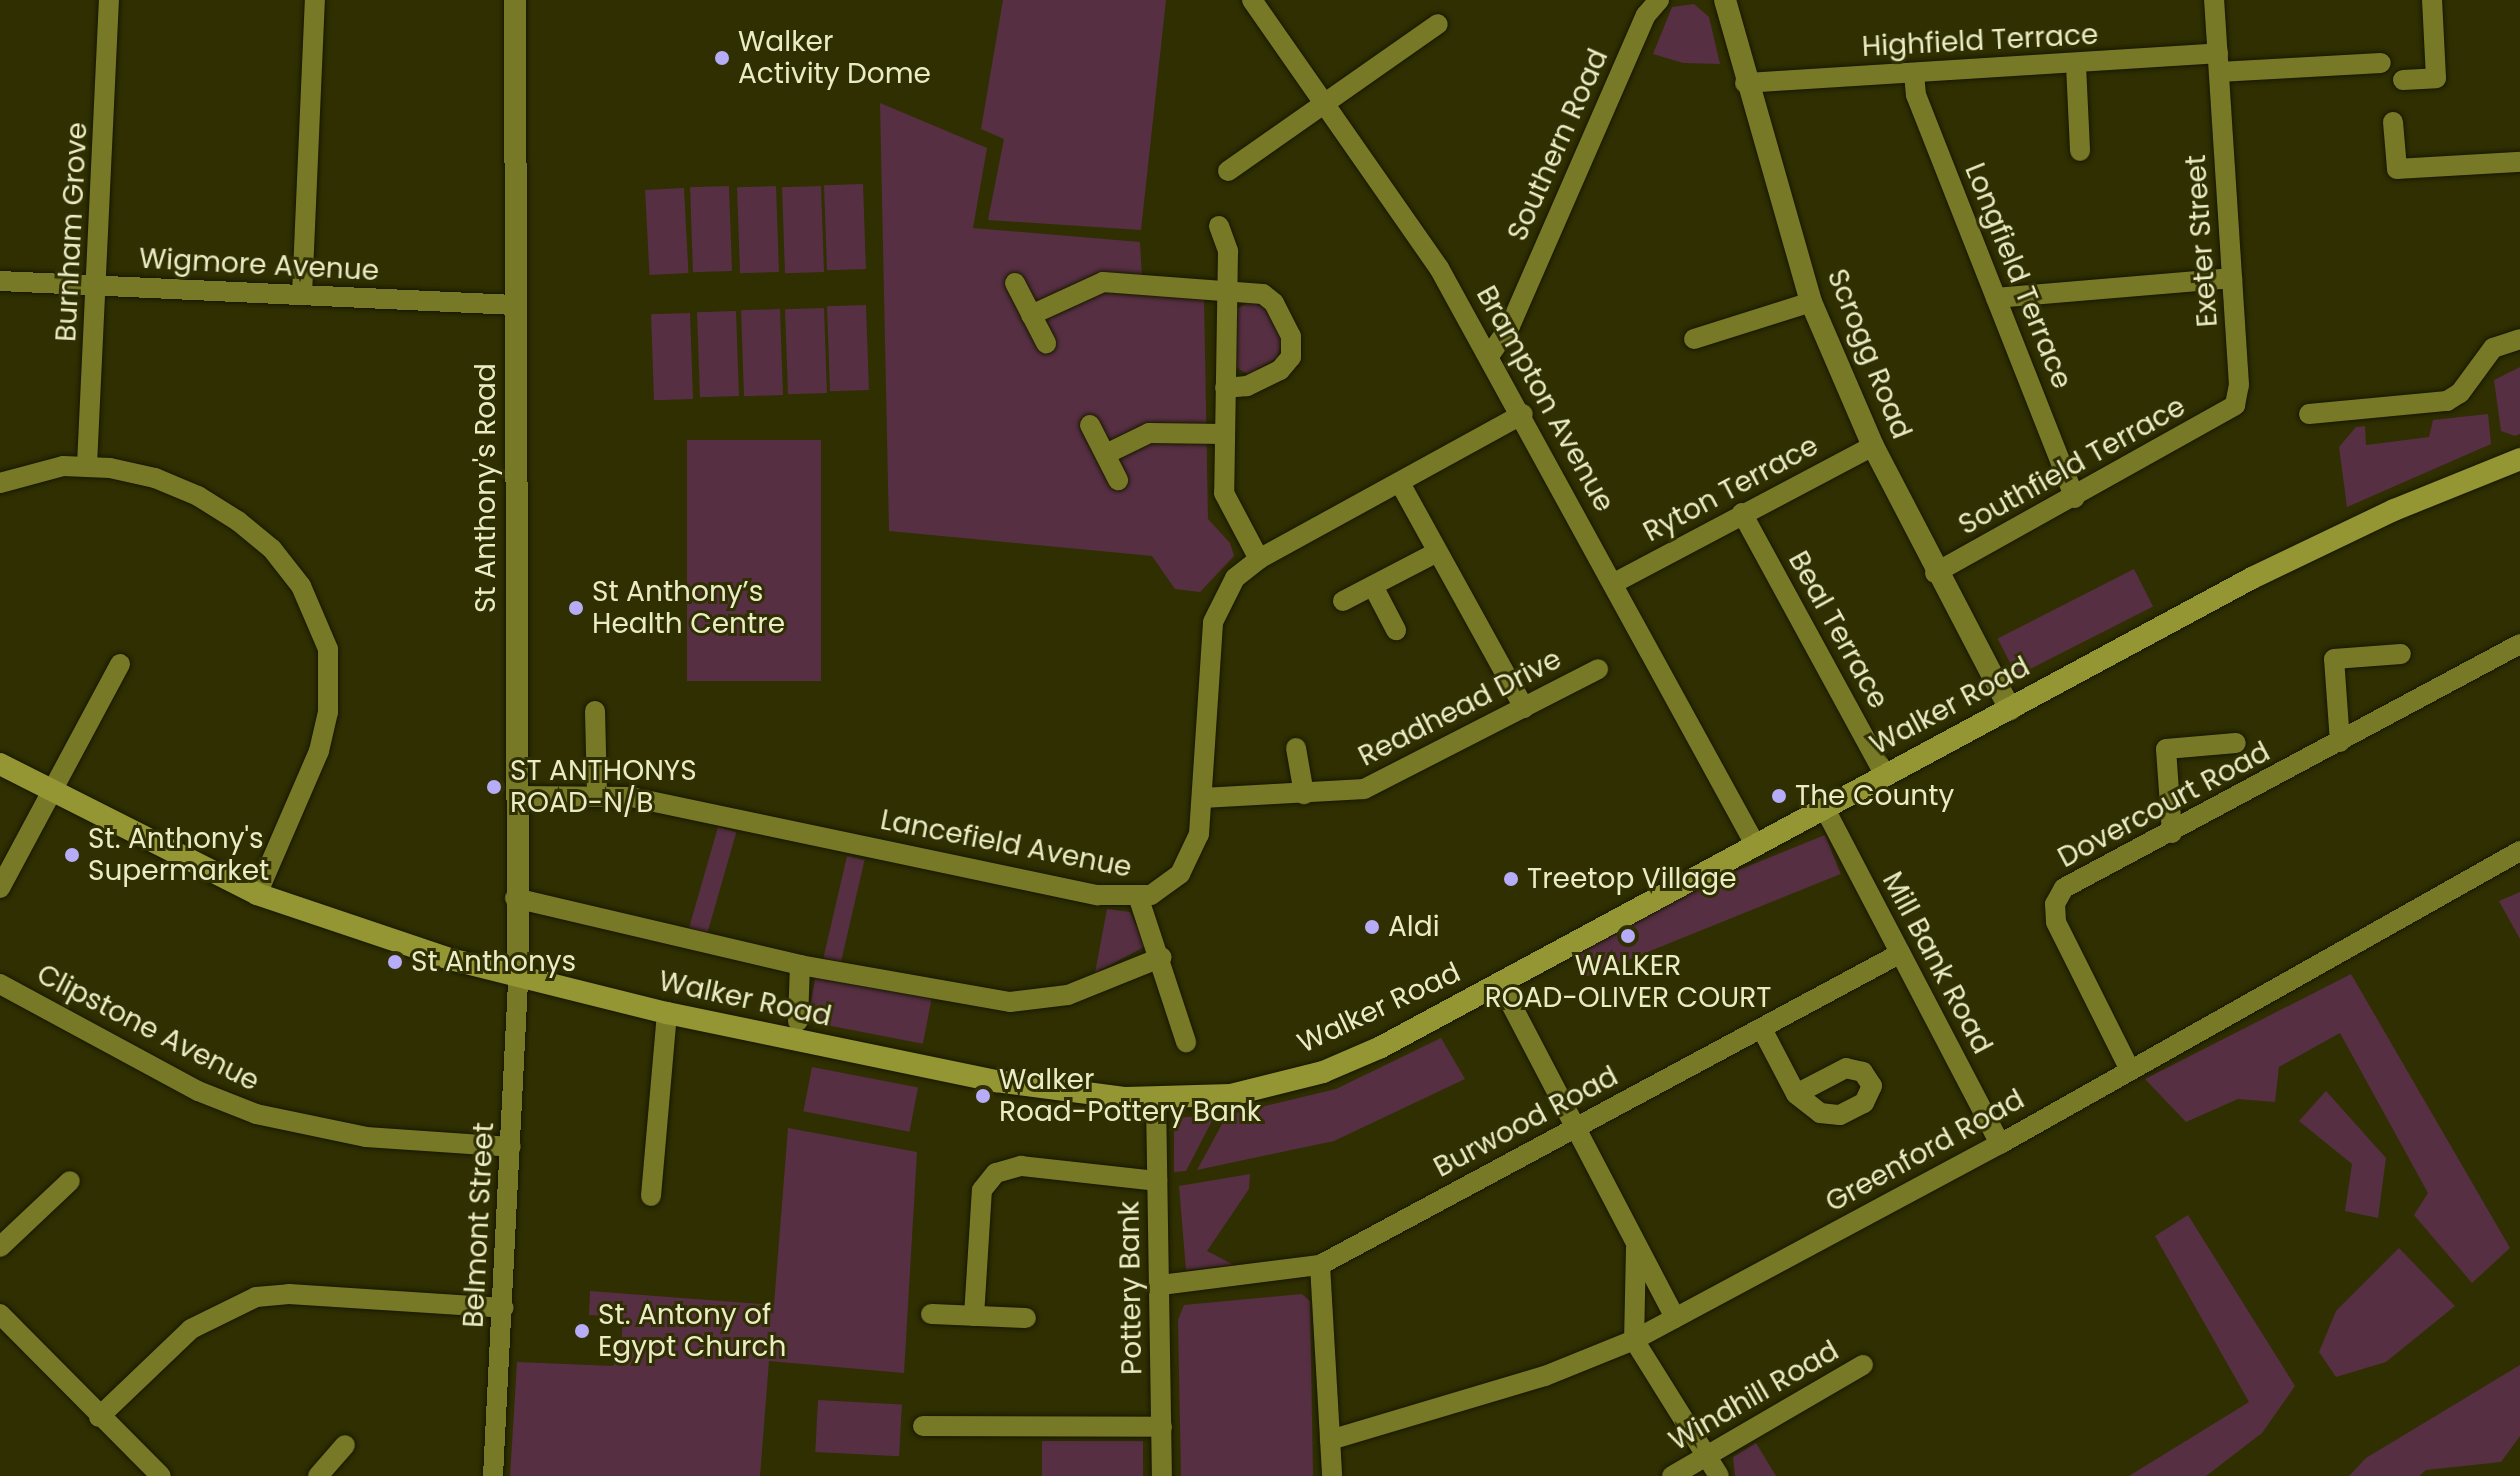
<!DOCTYPE html>
<meta charset="utf-8">
<style>
body{margin:0}
#map{position:relative;width:2520px;height:1476px;overflow:hidden;background:#2f2f02;font-family:Poppins,sans-serif}
div>[style]{position:absolute}
[style*='--x']{left:calc(var(--x)*1px);top:calc(var(--y)*1px);width:calc(var(--w)*1px);rotate:calc(var(--a)*1deg)}
.green>*{inset:0;background:#572f43;transform-origin:0 0}
.roads{filter:drop-shadow(0 0 2px #171701) drop-shadow(0 0 2px #171701)}
.minor>*{height:20px;margin:-10px;padding:0 10px;transform-origin:10px;border-radius:10px;background:#787926}
.tertiary>*{height:22px;margin:-11px;padding:0 11px;transform-origin:11px;border-radius:11px;background:#787926}
.primary>*{height:22px;margin:-11px;padding:0 11px;transform-origin:11px;border-radius:11px;background:#949533}
.dots>*{width:22px;height:22px;translate:-50% -50%;box-sizing:border-box;border:4px solid #2f2f02;border-radius:50%}
span{translate:-50% -50%;white-space:nowrap;text-align:center;line-height:1.15;-webkit-text-stroke:6px #2f2f02;paint-order:stroke}
.street-label{font-size:28px;color:#eaecc5}
.poi-label{font-size:28px;color:#eaecc5}
.left{translate:0 -50%;text-align:left}
</style>
<div id="map">
<div class="green">
<div style="clip-path:polygon(1003px 0,1166px 0,1141px 230px,988px 220px,1004px 139px,981px 129px)"></div>
<div style="clip-path:polygon(1694px 4px,1709px 17px,1720px 64px,1683px 63px,1653px 54px,1672px 7px)"></div>
<div style="clip-path:polygon(880px 103px,987px 148px,973px 228px,1140px 242px,1143px 295px,1204px 298px,1208px 519px,1230px 543px,1234px 556px,1200px 592px,1175px 589px,1152px 556px,889px 531px)"></div>
<div style="left:863px;top:184px;width:85px;height:39px;rotate:88deg"></div>
<div style="left:729px;top:186px;width:85px;height:39px;rotate:88deg"></div>
<div style="left:776px;top:186px;width:86px;height:39px;rotate:88deg"></div>
<div style="left:821px;top:186px;width:86px;height:39px;rotate:88deg"></div>
<div style="left:684px;top:188px;width:85px;height:39px;rotate:87deg"></div>
<div style="clip-path:polygon(1250px 301px,1267px 308px,1283px 338px,1277px 358px,1248px 374px,1235px 367px,1237px 309px)"></div>
<div style="left:866px;top:305px;width:85px;height:39px;rotate:88deg"></div>
<div style="left:824px;top:308px;width:85px;height:39px;rotate:88deg"></div>
<div style="left:780px;top:309px;width:86px;height:39px;rotate:88deg"></div>
<div style="left:736px;top:311px;width:85px;height:39px;rotate:88deg"></div>
<div style="left:690px;top:313px;width:86px;height:39px;rotate:88deg"></div>
<div style="clip-path:polygon(2520px 367px,2520px 434px,2515px 436px,2501px 431px,2494px 380px)"></div>
<div style="clip-path:polygon(2488px 414px,2491px 444px,2347px 507px,2339px 447px,2356px 427px,2365px 426px,2366px 445px,2429px 437px,2433px 420px)"></div>
<div style="left:687px;top:440px;width:134px;height:241px"></div>
<div style="left:2134px;top:569px;width:42px;height:153px;rotate:63deg"></div>
<div style="left:718px;top:827px;width:19px;height:105px;rotate:16deg"></div>
<div style="left:1825px;top:835px;width:42px;height:275px;rotate:68deg"></div>
<div style="left:847px;top:856px;width:18px;height:105px;rotate:13deg"></div>
<div style="clip-path:polygon(2520px 892px,2520px 939px,2499px 901px)"></div>
<div style="clip-path:polygon(1107px 909px,1130px 912px,1146px 946px,1095px 973px)"></div>
<div style="clip-path:polygon(2351px 974px,2510px 1248px,2472px 1283px,2414px 1215px,2428px 1193px,2340px 1033px,2279px 1067px,2275px 1102px,2238px 1099px,2186px 1122px,2145px 1079px)"></div>
<div style="left:816px;top:975px;width:118px;height:47px;rotate:11deg"></div>
<div style="clip-path:polygon(1441px 1038px,1465px 1079px,1334px 1141px,1197px 1170px,1227px 1115px,1336px 1089px)"></div>
<div style="left:812px;top:1067px;width:108px;height:45px;rotate:11deg"></div>
<div style="clip-path:polygon(2326px 1091px,2386px 1158px,2378px 1218px,2345px 1211px,2352px 1164px,2299px 1121px)"></div>
<div style="clip-path:polygon(1215px 1115px,1186px 1171px,1174px 1172px,1174px 1118px)"></div>
<div style="clip-path:polygon(788px 1128px,917px 1152px,904px 1373px,769px 1361px,760px 1476px,510px 1476px,517px 1362px,613px 1366px,621px 1350px,623px 1317px,589px 1315px,590px 1291px,774px 1305px)"></div>
<div style="clip-path:polygon(1250px 1174px,1249px 1189px,1207px 1251px,1234px 1265px,1186px 1270px,1179px 1186px)"></div>
<div style="clip-path:polygon(2188px 1215px,2295px 1386px,2262px 1433px,2206px 1476px,2129px 1476px,2249px 1402px,2155px 1236px)"></div>
<div style="clip-path:polygon(2399px 1248px,2455px 1306px,2386px 1362px,2336px 1377px,2319px 1352px,2336px 1311px)"></div>
<div style="clip-path:polygon(1302px 1294px,1310px 1301px,1313px 1476px,1181px 1476px,1178px 1320px,1184px 1305px)"></div>
<div style="clip-path:polygon(2520px 1365px,2520px 1436px,2501px 1462px,2426px 1470px,2419px 1476px,2349px 1476px,2366px 1458px)"></div>
<div style="left:818px;top:1400px;width:84px;height:52px;rotate:3deg"></div>
<div style="left:1042px;top:1441px;width:101px;height:35px"></div>
<div style="clip-path:polygon(1756px 1443px,1776px 1476px,1735px 1476px,1733px 1457px)"></div>
</div>
<div class="roads">
<div class="minor">
<div style="--x:1252;--y:0;--w:327;--a:55.1"></div>
<div style="--x:1439;--y:268;--w:659;--a:61.26"></div>
<div style="--x:2076;--y:65;--w:86;--a:87.3"></div>
<div style="--x:2219;--y:72;--w:162;--a:-3.2"></div>
<div style="--x:1914;--y:73;--w:22;--a:85"></div>
<div style="--x:1916;--y:95;--w:433;--a:68.5"></div>
<div style="--x:2403;--y:80;--w:33;--a:-3"></div>
<div style="--x:2436;--y:78;--w:78;--a:-92.9"></div>
<div style="--x:1745;--y:83;--w:474;--a:-3.6"></div>
<div style="--x:2393;--y:122;--w:47;--a:85.1"></div>
<div style="--x:2397;--y:169;--w:123;--a:-3.3"></div>
<div style="--x:1228;--y:171;--w:256;--a:-35"></div>
<div style="--x:1219;--y:226;--w:27;--a:70"></div>
<div style="--x:1228;--y:251;--w:242;--a:90.9"></div>
<div style="--x:1224;--y:493;--w:75;--a:62.1"></div>
<div style="--x:0;--y:281;--w:516;--a:2.67"></div>
<div style="--x:1015;--y:283;--w:68;--a:62.7"></div>
<div style="--x:302;--y:295;--w:295;--a:-87.5"></div>
<div style="--x:1996;--y:298;--w:237;--a:-4.8"></div>
<div style="--x:1031;--y:315;--w:79;--a:-24.6"></div>
<div style="--x:1103;--y:282;--w:160;--a:4.3"></div>
<div style="--x:1263;--y:294;--w:14;--a:39"></div>
<div style="--x:1274;--y:303;--w:37;--a:63"></div>
<div style="--x:1291;--y:336;--w:21;--a:90"></div>
<div style="--x:1291;--y:357;--w:17;--a:130"></div>
<div style="--x:1280;--y:370;--w:37;--a:154"></div>
<div style="--x:1247;--y:386;--w:22;--a:175"></div>
<div style="--x:1694;--y:339;--w:123;--a:-17.5"></div>
<div style="--x:1489;--y:356;--w:37;--a:-55"></div>
<div style="--x:1510;--y:326;--w:339;--a:-66.4"></div>
<div style="--x:1646;--y:15;--w:20;--a:-49"></div>
<div style="--x:2309;--y:414;--w:139;--a:-5.4"></div>
<div style="--x:2447;--y:401;--w:15;--a:-32"></div>
<div style="--x:2460;--y:393;--w:56;--a:-53.7"></div>
<div style="--x:2493;--y:348;--w:28;--a:-18"></div>
<div style="--x:1090;--y:425;--w:62;--a:63"></div>
<div style="--x:1106;--y:454;--w:48;--a:-26"></div>
<div style="--x:1149;--y:433;--w:75;--a:0.8"></div>
<div style="--x:87;--y:465;--w:466;--a:-87.3"></div>
<div style="--x:0;--y:483;--w:65;--a:-15.1"></div>
<div style="--x:63;--y:466;--w:47;--a:2.4"></div>
<div style="--x:110;--y:468;--w:46;--a:12.5"></div>
<div style="--x:155;--y:478;--w:47;--a:22.7"></div>
<div style="--x:198;--y:496;--w:47;--a:32"></div>
<div style="--x:238;--y:521;--w:44;--a:39.5"></div>
<div style="--x:272;--y:549;--w:47;--a:51.9"></div>
<div style="--x:301;--y:586;--w:69;--a:66.8"></div>
<div style="--x:328;--y:649;--w:63;--a:90"></div>
<div style="--x:328;--y:712;--w:40;--a:103"></div>
<div style="--x:319;--y:751;--w:156;--a:113.4"></div>
<div style="--x:1400;--y:483;--w:257;--a:61.1"></div>
<div style="--x:1742;--y:513;--w:298;--a:61.4"></div>
<div style="--x:1935;--y:573;--w:344;--a:-29.2"></div>
<div style="--x:2235;--y:405;--w:20;--a:-79"></div>
<div style="--x:2239;--y:385;--w:386;--a:-93.7"></div>
<div style="--x:1616;--y:582;--w:291;--a:-27.9"></div>
<div style="--x:1373;--y:586;--w:50;--a:62.4"></div>
<div style="--x:1343;--y:601;--w:106;--a:-27.5"></div>
<div style="--x:595;--y:711;--w:83;--a:88.6"></div>
<div style="--x:2340;--y:742;--w:83;--a:-94.1"></div>
<div style="--x:2334;--y:659;--w:67;--a:-4.3"></div>
<div style="--x:1296;--y:748;--w:47;--a:80.1"></div>
<div style="--x:516;--y:796;--w:115;--a:0.5"></div>
<div style="--x:631;--y:797;--w:477;--a:11.9"></div>
<div style="--x:1098;--y:895;--w:53;--a:0"></div>
<div style="--x:1151;--y:895;--w:36;--a:-36"></div>
<div style="--x:1180;--y:874;--w:44;--a:-64.6"></div>
<div style="--x:1199;--y:834;--w:212;--a:-86.2"></div>
<div style="--x:1213;--y:622;--w:49;--a:-63.4"></div>
<div style="--x:1235;--y:578;--w:31;--a:-38"></div>
<div style="--x:1259;--y:559;--w:301;--a:-28.8"></div>
<div style="--x:1203;--y:798;--w:161;--a:-3.2"></div>
<div style="--x:1364;--y:789;--w:263;--a:-27.1"></div>
<div style="--x:1825;--y:809;--w:378;--a:62.4"></div>
<div style="--x:2172;--y:833;--w:84;--a:-94.1"></div>
<div style="--x:2166;--y:749;--w:70;--a:-4.9"></div>
<div style="--x:0;--y:888;--w:254;--a:-61.8"></div>
<div style="--x:515;--y:898;--w:293;--a:13.2"></div>
<div style="--x:800;--y:965;--w:213;--a:10"></div>
<div style="--x:1010;--y:1002;--w:58;--a:-6.9"></div>
<div style="--x:1068;--y:995;--w:101;--a:-22"></div>
<div style="--x:1139;--y:899;--w:151;--a:71.8"></div>
<div style="--x:1500;--y:983;--w:378;--a:62.4"></div>
<div style="--x:0;--y:984;--w:225;--a:28.4"></div>
<div style="--x:198;--y:1091;--w:62;--a:21.6"></div>
<div style="--x:256;--y:1114;--w:112;--a:11.8"></div>
<div style="--x:366;--y:1137;--w:145;--a:3.9"></div>
<div style="--x:798;--y:1021;--w:56;--a:-88"></div>
<div style="--x:1762;--y:1029;--w:73;--a:62.4"></div>
<div style="--x:1796;--y:1094;--w:31;--a:38"></div>
<div style="--x:1820;--y:1113;--w:20;--a:6"></div>
<div style="--x:1840;--y:1115;--w:27;--a:-27"></div>
<div style="--x:1864;--y:1103;--w:19;--a:-65"></div>
<div style="--x:1872;--y:1086;--w:17;--a:-123"></div>
<div style="--x:1863;--y:1072;--w:17;--a:-167"></div>
<div style="--x:1846;--y:1068;--w:56;--a:152.5"></div>
<div style="--x:2130;--y:1070;--w:165;--a:-116.6"></div>
<div style="--x:2056;--y:922;--w:18;--a:-93"></div>
<div style="--x:2055;--y:904;--w:18;--a:-61"></div>
<div style="--x:2064;--y:888;--w:517;--a:-28.15"></div>
<div style="--x:1156;--y:1099;--w:377;--a:89.1"></div>
<div style="--x:651;--y:1196;--w:184;--a:-85"></div>
<div style="--x:0;--y:1247;--w:96;--a:-43.3"></div>
<div style="--x:1636;--y:1248;--w:92;--a:91.2"></div>
<div style="--x:1634;--y:1340;--w:160;--a:58"></div>
<div style="--x:1320;--y:1265;--w:211;--a:86.7"></div>
<div style="--x:1161;--y:1285;--w:160;--a:-7.2"></div>
<div style="--x:1320;--y:1265;--w:659;--a:-28.24"></div>
<div style="--x:0;--y:1314;--w:228;--a:45.2"></div>
<div style="--x:931;--y:1314;--w:95;--a:2.4"></div>
<div style="--x:974;--y:1316;--w:126;--a:-86.4"></div>
<div style="--x:982;--y:1190;--w:22;--a:-51"></div>
<div style="--x:996;--y:1173;--w:26;--a:-16"></div>
<div style="--x:1021;--y:1166;--w:137;--a:6.3"></div>
<div style="--x:99;--y:1417;--w:127;--a:-43.7"></div>
<div style="--x:191;--y:1329;--w:72;--a:-26.2"></div>
<div style="--x:256;--y:1297;--w:33;--a:-5"></div>
<div style="--x:289;--y:1294;--w:215;--a:3.7"></div>
<div style="--x:923;--y:1426;--w:239;--a:0.2"></div>
<div style="--x:1330;--y:1440;--w:224;--a:-16.6"></div>
<div style="--x:1545;--y:1376;--w:96;--a:-22"></div>
<div style="--x:1634;--y:1340;--w:415;--a:-28.2"></div>
<div style="--x:2000;--y:1144;--w:597;--a:-29.4"></div>
<div style="--x:318;--y:1476;--w:41;--a:-48.9"></div>
<div style="--x:493;--y:1476;--w:500;--a:-87.1"></div>
<div style="--x:1672;--y:1476;--w:221;--a:-30.2"></div>
</div>
<div class="tertiary">
<div style="--x:515;--y:0;--w:977;--a:89.82"></div>
<div style="--x:1725;--y:0;--w:314;--a:74.1"></div>
<div style="--x:1811;--y:302;--w:157;--a:66.7"></div>
<div style="--x:1873;--y:446;--w:297;--a:62.5"></div>
</div>
<div class="primary">
<div style="--x:0;--y:764;--w:288;--a:26.8"></div>
<div style="--x:257;--y:894;--w:204;--a:18.6"></div>
<div style="--x:450;--y:959;--w:224;--a:14"></div>
<div style="--x:667;--y:1013;--w:336;--a:11.7"></div>
<div style="--x:996;--y:1081;--w:131;--a:7.5"></div>
<div style="--x:1126;--y:1098;--w:105;--a:-1.6"></div>
<div style="--x:1231;--y:1095;--w:95;--a:-14"></div>
<div style="--x:1323;--y:1072;--w:63;--a:-23.3"></div>
<div style="--x:1381;--y:1047;--w:989;--a:-28.3"></div>
<div style="--x:2252;--y:578;--w:157;--a:-25.6"></div>
<div style="--x:2394;--y:510;--w:136;--a:-22"></div>
</div>
</div>
<div class="dots">
<div style="left:722px;top:58px;background:#b6acf8"></div>
<div style="left:576px;top:608px;background:#b6acf8"></div>
<div style="left:494px;top:787px;background:#b6acf8"></div>
<div style="left:1779px;top:796px;background:#b6acf8"></div>
<div style="left:72px;top:855px;background:#b6acf8"></div>
<div style="left:1511px;top:879px;background:#b6acf8"></div>
<div style="left:1372px;top:927px;background:#b6acf8"></div>
<div style="left:1628px;top:936px;background:#b6acf8"></div>
<div style="left:395px;top:962px;background:#b6acf8"></div>
<div style="left:983px;top:1096px;background:#b6acf8"></div>
<div style="left:582px;top:1331px;background:#b6acf8"></div>
</div>
<div class="street-label">
<span style="left:1980px;top:41px;rotate:-3deg">Highfield Terrace</span>
<span style="left:1558px;top:145px;rotate:-66deg">Southern Road</span>
<span style="left:72px;top:232px;rotate:-87deg">Burnham Grove</span>
<span style="left:2202px;top:241px;rotate:-94deg">Exeter Street</span>
<span style="left:259px;top:265px;rotate:3deg">Wigmore Avenue</span>
<span style="left:2018px;top:276px;rotate:68deg">Longfield Terrace</span>
<span style="left:1869px;top:354px;rotate:68deg">Scrogg Road</span>
<span style="left:1545px;top:399px;rotate:61deg">Brampton Avenue</span>
<span style="left:2072px;top:466px;rotate:-29deg">Southfield Terrace</span>
<span style="left:486px;top:488px;rotate:-90deg">St Anthony's Road</span>
<span style="left:1731px;top:489px;rotate:-28deg">Ryton Terrace</span>
<span style="left:1838px;top:630px;rotate:61deg">Beal Terrace</span>
<span style="left:1950px;top:706px;rotate:-28deg">Walker Road</span>
<span style="left:1460px;top:708px;rotate:-27deg">Readhead Drive</span>
<span style="left:2164px;top:805px;rotate:-28deg">Dovercourt Road</span>
<span style="left:1006px;top:844px;rotate:11deg">Lancefield Avenue</span>
<span style="left:1937px;top:963px;rotate:62deg">Mill Bank Road</span>
<span style="left:745px;top:999px;rotate:12deg">Walker Road</span>
<span style="left:1379px;top:1008px;rotate:-25deg">Walker Road</span>
<span style="left:148px;top:1028px;rotate:27deg">Clipstone Avenue</span>
<span style="left:1526px;top:1122px;rotate:-28deg">Burwood Road</span>
<span style="left:1925px;top:1151px;rotate:-29deg">Greenford Road</span>
<span style="left:479px;top:1225px;rotate:-87deg">Belmont Street</span>
<span style="left:1131px;top:1288px;rotate:-91deg">Pottery Bank</span>
<span style="left:1754px;top:1396px;rotate:-30deg">Windhill Road</span>
</div>
<div class="poi-label">
<span class="left" style="left:738px;top:58px">Walker<br>Activity Dome</span>
<span class="left" style="left:592px;top:608px">St Anthony’s<br>Health Centre</span>
<span class="left" style="left:510px;top:787px">ST ANTHONYS<br>ROAD-N/B</span>
<span class="left" style="left:1795px;top:796px">The County</span>
<span class="left" style="left:88px;top:855px">St. Anthony's<br>Supermarket</span>
<span class="left" style="left:1527px;top:879px">Treetop Village</span>
<span class="left" style="left:1388px;top:927px">Aldi</span>
<span class="left" style="left:411px;top:962px">St Anthonys</span>
<span style="left:1628px;top:982px">WALKER<br>ROAD-OLIVER COURT</span>
<span class="left" style="left:999px;top:1096px">Walker<br>Road-Pottery Bank</span>
<span class="left" style="left:598px;top:1331px">St. Antony of<br>Egypt Church</span>
</div>
</div>
